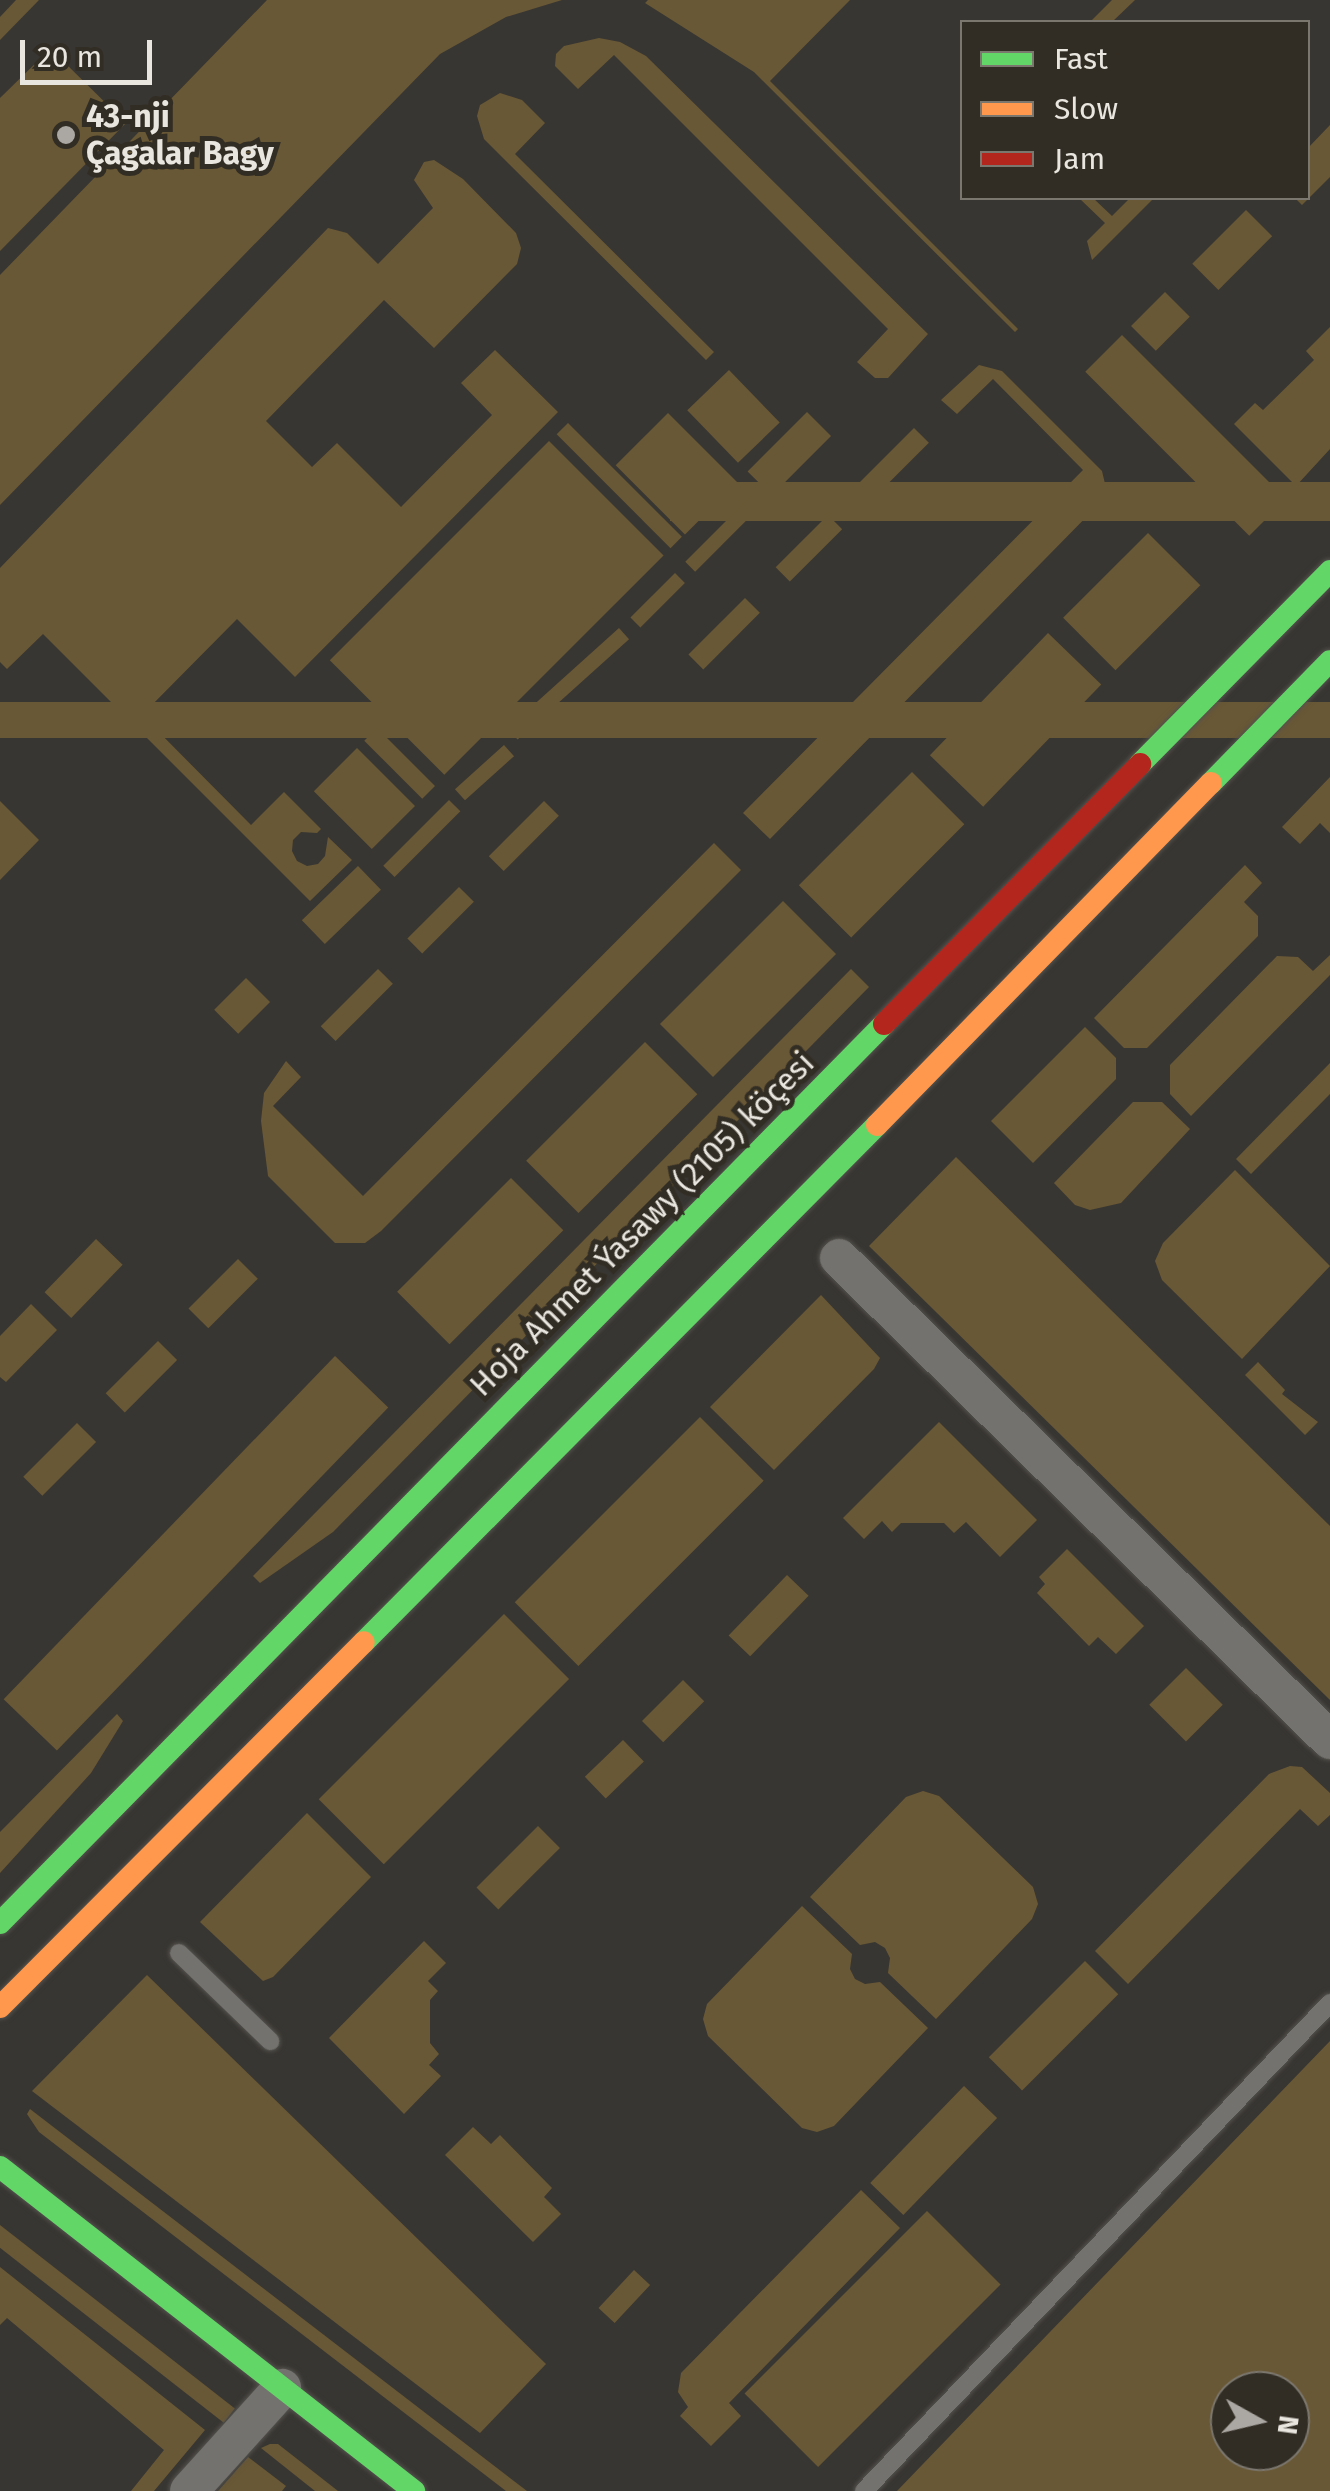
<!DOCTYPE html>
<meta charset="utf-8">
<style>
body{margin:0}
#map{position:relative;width:1330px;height:2491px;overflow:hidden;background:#383632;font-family:"Fira Sans",sans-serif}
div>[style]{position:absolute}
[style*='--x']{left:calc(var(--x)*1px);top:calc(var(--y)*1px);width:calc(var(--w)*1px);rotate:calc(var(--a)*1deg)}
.green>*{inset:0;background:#695835;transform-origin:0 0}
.roads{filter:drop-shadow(0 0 2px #54524e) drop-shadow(0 0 2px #54524e)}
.lane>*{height:18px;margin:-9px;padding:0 9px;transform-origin:9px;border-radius:9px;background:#74726e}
.street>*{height:38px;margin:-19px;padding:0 19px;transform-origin:19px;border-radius:19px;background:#74726e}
.fast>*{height:22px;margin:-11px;padding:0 11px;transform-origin:11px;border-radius:11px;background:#63d668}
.slow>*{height:22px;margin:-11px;padding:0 11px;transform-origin:11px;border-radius:11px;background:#ff974d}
.jam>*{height:22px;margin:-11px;padding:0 11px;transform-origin:11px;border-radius:11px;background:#b3261e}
.dots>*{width:28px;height:28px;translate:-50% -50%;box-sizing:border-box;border:5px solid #322d24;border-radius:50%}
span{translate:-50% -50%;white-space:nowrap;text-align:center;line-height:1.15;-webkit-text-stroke:10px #322d24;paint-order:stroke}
.poi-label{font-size:32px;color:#e9e6e0;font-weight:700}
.left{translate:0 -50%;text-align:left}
.street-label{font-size:32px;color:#e9e6e0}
.legend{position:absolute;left:960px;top:20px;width:350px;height:180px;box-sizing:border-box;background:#322d24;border:2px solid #7b776f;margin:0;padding:12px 18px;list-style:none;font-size:30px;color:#e9e6e0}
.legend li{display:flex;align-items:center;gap:20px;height:50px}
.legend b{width:50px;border:2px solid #7b776f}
.north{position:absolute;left:1210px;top:2371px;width:100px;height:100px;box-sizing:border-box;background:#322d24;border:2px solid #7b776f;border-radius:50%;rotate:98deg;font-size:28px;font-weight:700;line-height:40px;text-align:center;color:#e9e6e0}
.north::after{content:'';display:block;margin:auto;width:35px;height:45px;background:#aba8a3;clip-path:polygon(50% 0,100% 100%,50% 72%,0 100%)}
.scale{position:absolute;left:20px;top:40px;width:132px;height:45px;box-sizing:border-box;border:5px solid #e9e6e0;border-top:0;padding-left:12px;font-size:30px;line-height:35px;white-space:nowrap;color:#e9e6e0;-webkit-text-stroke:8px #322d24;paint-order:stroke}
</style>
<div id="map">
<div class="green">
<div style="clip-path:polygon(16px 0,39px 0,0 40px,0 17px)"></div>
<div style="clip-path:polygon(267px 0,562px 0,506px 17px,440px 54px,0 505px,0 275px)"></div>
<div style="clip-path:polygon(648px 0,850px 0,770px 81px,1018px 329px,1015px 332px,754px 72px,645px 3px)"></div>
<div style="clip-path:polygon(1112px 0,1135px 0,1112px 22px,1090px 22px)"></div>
<div style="clip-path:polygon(599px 38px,620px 42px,646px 56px,928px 334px,888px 378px,875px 378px,857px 362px,888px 329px,614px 55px,578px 89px,555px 66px,556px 54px,564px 46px)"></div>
<div style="clip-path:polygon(42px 57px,62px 60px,126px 123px,0 251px,0 98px)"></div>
<div style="clip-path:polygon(500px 93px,522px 100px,545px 123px,515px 154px,714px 352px,706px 360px,484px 139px,477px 116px,480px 105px)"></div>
<div style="clip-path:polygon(1330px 125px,1330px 177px,1302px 205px,1295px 198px,1308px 198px,1308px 148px)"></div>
<div style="clip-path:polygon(434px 160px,463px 179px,516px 233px,521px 248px,517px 264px,434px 348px,384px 300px,266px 421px,312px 467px,337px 443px,401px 507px,492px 415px,461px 383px,495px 350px,558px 412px,295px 677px,237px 619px,142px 715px,251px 825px,284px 792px,321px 829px,317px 833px,301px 832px,293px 840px,292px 851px,297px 861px,307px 866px,318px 864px,325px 856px,328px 837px,352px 860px,310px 901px,43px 634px,7px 669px,0 662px,0 568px,328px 228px,347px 233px,378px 264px,433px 208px,414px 180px,424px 162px)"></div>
<div style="clip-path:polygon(1079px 198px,1093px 198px,1112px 216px,1130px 198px,1154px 198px,1092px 260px,1087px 241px,1105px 223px)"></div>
<div style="left:1246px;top:210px;width:37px;height:76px;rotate:45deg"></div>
<div style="left:1165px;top:292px;width:35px;height:48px;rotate:45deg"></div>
<div style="clip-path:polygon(1330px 327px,1330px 449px,1296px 486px,1234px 424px,1255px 403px,1263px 410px,1314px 360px,1306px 351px)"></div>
<div style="left:1122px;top:335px;width:232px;height:52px;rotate:45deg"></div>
<div style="clip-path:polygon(979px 365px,1002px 371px,1102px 471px,1106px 488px,1102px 501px,770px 839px,743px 813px,1083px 470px,993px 379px,957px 414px,941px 400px)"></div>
<div style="left:729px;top:370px;width:73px;height:58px;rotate:46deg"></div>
<div style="left:807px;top:412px;width:34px;height:84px;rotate:45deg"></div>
<div style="left:668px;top:413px;width:98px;height:74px;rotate:45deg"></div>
<div style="left:568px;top:423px;width:161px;height:16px;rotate:45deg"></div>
<div style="left:914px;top:428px;width:21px;height:81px;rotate:45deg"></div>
<div style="left:549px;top:441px;width:162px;height:310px;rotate:45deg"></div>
<div style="left:1330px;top:482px;width:39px;height:660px;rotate:90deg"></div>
<div style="left:751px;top:496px;width:14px;height:93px;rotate:45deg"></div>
<div style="left:828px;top:515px;width:20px;height:74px;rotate:45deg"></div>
<div style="left:1148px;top:533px;width:74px;height:120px;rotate:45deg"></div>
<div style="left:675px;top:573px;width:14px;height:63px;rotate:45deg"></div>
<div style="left:745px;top:598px;width:21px;height:80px;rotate:45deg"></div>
<div style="left:619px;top:628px;width:15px;height:150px;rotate:48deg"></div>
<div style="left:1048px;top:633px;width:74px;height:170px;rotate:44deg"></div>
<div style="left:1330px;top:702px;width:36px;height:1869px;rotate:90deg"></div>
<div style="left:377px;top:728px;width:82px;height:18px;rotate:45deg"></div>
<div style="left:504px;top:745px;width:15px;height:66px;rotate:48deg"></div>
<div style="left:357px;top:748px;width:82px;height:61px;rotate:45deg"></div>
<div style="left:912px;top:772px;width:74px;height:160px;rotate:45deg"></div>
<div style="clip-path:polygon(1330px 777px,1330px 833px,1320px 823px,1300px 844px,1282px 827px)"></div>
<div style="left:449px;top:800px;width:16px;height:93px;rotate:45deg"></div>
<div style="clip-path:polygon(0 801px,39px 840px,0 880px)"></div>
<div style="left:544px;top:801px;width:21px;height:78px;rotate:45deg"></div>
<div style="clip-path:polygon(714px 843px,741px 870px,381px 1231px,365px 1243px,335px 1243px,268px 1176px,261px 1121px,264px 1093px,286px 1061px,301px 1077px,273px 1106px,363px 1196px)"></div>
<div style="clip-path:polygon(1245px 865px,1262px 883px,1244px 902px,1258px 916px,1258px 936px,1147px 1048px,1124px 1048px,1094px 1018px)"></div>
<div style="left:358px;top:866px;width:33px;height:78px;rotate:46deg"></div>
<div style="left:459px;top:887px;width:21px;height:73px;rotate:45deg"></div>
<div style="left:783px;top:901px;width:75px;height:174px;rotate:45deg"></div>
<div style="clip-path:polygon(1330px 955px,1330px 975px,1191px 1116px,1170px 1094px,1170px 1065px,1277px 956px,1298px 957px,1313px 971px)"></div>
<div style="left:378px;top:969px;width:21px;height:81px;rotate:45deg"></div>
<div style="clip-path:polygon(851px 969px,869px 987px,333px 1532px,260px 1583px,253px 1576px)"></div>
<div style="left:246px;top:978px;width:34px;height:45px;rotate:45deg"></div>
<div style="clip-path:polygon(1085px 1027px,1116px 1058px,1116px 1079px,1033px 1163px,991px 1121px)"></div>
<div style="left:645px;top:1042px;width:74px;height:168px;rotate:45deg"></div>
<div style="clip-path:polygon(1330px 1063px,1330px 1094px,1251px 1174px,1236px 1159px)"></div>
<div style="clip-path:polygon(1133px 1102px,1162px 1102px,1190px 1129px,1121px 1203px,1090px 1210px,1075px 1205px,1054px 1183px)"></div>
<div style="clip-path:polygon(956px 1157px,1330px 1526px,1330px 1700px,869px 1246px)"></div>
<div style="clip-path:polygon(1235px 1170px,1330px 1266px,1242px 1359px,1162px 1280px,1155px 1261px,1163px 1243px)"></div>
<div style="left:511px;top:1178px;width:74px;height:161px;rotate:45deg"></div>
<div style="left:96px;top:1239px;width:37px;height:74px;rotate:44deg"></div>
<div style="left:238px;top:1259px;width:28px;height:70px;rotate:45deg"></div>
<div style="clip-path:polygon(821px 1295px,880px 1358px,874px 1369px,774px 1470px,710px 1407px)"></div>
<div style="clip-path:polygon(31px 1304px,57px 1330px,6px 1382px,0 1377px,0 1336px)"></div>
<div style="left:158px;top:1341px;width:27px;height:74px;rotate:45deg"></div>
<div style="left:335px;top:1356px;width:74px;height:477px;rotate:44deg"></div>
<div style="clip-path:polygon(1258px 1362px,1285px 1390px,1282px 1394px,1318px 1422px,1305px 1435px,1245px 1375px)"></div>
<div style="left:700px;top:1417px;width:90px;height:262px;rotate:45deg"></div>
<div style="clip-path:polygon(939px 1422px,1037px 1520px,1000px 1557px,966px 1522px,954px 1533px,944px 1523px,901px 1523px,892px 1532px,882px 1521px,864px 1539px,843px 1518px)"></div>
<div style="left:77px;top:1423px;width:27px;height:76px;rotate:45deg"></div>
<div style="clip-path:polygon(1067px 1549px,1144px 1626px,1116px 1654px,1098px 1637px,1089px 1646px,1037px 1593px,1045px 1584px,1039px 1577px)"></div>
<div style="left:787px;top:1575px;width:30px;height:84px;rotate:44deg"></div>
<div style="left:504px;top:1614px;width:92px;height:262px;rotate:45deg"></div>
<div style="left:1186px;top:1668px;width:52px;height:52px;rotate:45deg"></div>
<div style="left:683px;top:1680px;width:30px;height:58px;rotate:45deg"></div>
<div style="clip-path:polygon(117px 1714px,123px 1721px,91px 1773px,0 1873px,0 1832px)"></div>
<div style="left:623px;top:1740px;width:30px;height:53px;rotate:46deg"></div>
<div style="clip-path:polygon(1290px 1766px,1302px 1767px,1330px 1793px,1330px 1815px,1318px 1826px,1300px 1809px,1128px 1984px,1095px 1951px,1269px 1774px)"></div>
<div style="clip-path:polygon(923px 1791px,939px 1796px,1033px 1887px,1038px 1904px,1032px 1919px,936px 2019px,888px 1973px,890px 1958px,885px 1948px,875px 1942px,860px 1945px,810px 1897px,906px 1797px)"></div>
<div style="clip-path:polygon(307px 1813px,371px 1877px,273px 1977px,263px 1981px,200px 1922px)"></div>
<div style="left:538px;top:1826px;width:31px;height:87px;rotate:45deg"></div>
<div style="clip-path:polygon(802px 1906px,852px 1954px,850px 1969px,855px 1979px,865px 1984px,880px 1982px,928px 2028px,834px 2126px,817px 2132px,802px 2128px,708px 2036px,703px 2019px,707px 2004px)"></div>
<div style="clip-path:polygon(424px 1941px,446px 1963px,428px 1981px,438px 1991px,430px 2000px,430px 2043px,439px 2054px,429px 2065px,441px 2076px,404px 2114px,329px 2038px)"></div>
<div style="left:1085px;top:1961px;width:47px;height:136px;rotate:45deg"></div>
<div style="clip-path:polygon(147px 1975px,546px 2364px,480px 2433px,32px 2091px)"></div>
<div style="clip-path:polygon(evenodd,1330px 2041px,1330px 2491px,897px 2491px,1330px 2041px,1230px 2391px,1290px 2391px,1290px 2451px,1230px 2451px,1230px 2391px)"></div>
<div style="left:964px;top:2086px;width:46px;height:135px;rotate:44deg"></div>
<div style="clip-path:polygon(30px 2109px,527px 2491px,506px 2491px,39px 2132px,27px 2114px)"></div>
<div style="clip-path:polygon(473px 2127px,491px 2144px,500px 2135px,552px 2188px,544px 2197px,561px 2214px,533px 2242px,445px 2155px)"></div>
<div style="clip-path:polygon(861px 2190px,900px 2228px,729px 2403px,741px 2416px,711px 2446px,680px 2416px,688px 2407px,678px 2392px,681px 2373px)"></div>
<div style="left:927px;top:2211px;width:104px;height:258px;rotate:45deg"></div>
<div style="left:0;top:2225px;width:298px;height:18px;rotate:38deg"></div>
<div style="clip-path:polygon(0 2267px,205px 2430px,154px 2491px,131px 2491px,164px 2450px,7px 2318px,0 2325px)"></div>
<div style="left:634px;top:2270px;width:22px;height:52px;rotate:43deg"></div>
<div style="clip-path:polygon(270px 2444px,278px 2444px,338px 2491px,315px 2491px,261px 2448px)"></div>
<div style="clip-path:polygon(248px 2457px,286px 2486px,282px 2491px,218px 2491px)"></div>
</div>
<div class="roads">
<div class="lane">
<div style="--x:179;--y:1953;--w:127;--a:44"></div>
<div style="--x:864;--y:2491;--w:675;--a:-46.32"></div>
</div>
<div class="street">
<div style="--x:839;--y:1258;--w:688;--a:44.47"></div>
<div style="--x:189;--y:2491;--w:139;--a:-47.9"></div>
</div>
<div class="fast">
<div style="--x:1140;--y:764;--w:271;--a:-45.4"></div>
<div style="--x:1211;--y:783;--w:170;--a:-45.7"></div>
<div style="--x:364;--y:1642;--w:728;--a:-45.22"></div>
<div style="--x:0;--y:1923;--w:1261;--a:-45.48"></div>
<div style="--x:0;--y:2167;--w:526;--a:38.05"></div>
</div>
<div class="slow">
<div style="--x:877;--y:1125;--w:478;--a:-45.7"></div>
<div style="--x:0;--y:2007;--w:515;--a:-45.08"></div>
</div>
<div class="jam">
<div style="--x:884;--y:1024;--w:365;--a:-45.4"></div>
</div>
</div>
<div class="dots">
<div style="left:66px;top:135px;background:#aba8a3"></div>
</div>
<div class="poi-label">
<span class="left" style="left:86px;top:135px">43-nji<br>Çagalar Bagy</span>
</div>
<div class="street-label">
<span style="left:642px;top:1224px;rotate:-45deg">Hoja Ahmet Ýasawy (2105) köçesi</span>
</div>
<ul class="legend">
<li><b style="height:12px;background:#63d668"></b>Fast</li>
<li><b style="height:12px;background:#ff974d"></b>Slow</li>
<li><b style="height:12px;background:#b3261e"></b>Jam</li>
</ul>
<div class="north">N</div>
<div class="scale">20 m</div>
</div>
